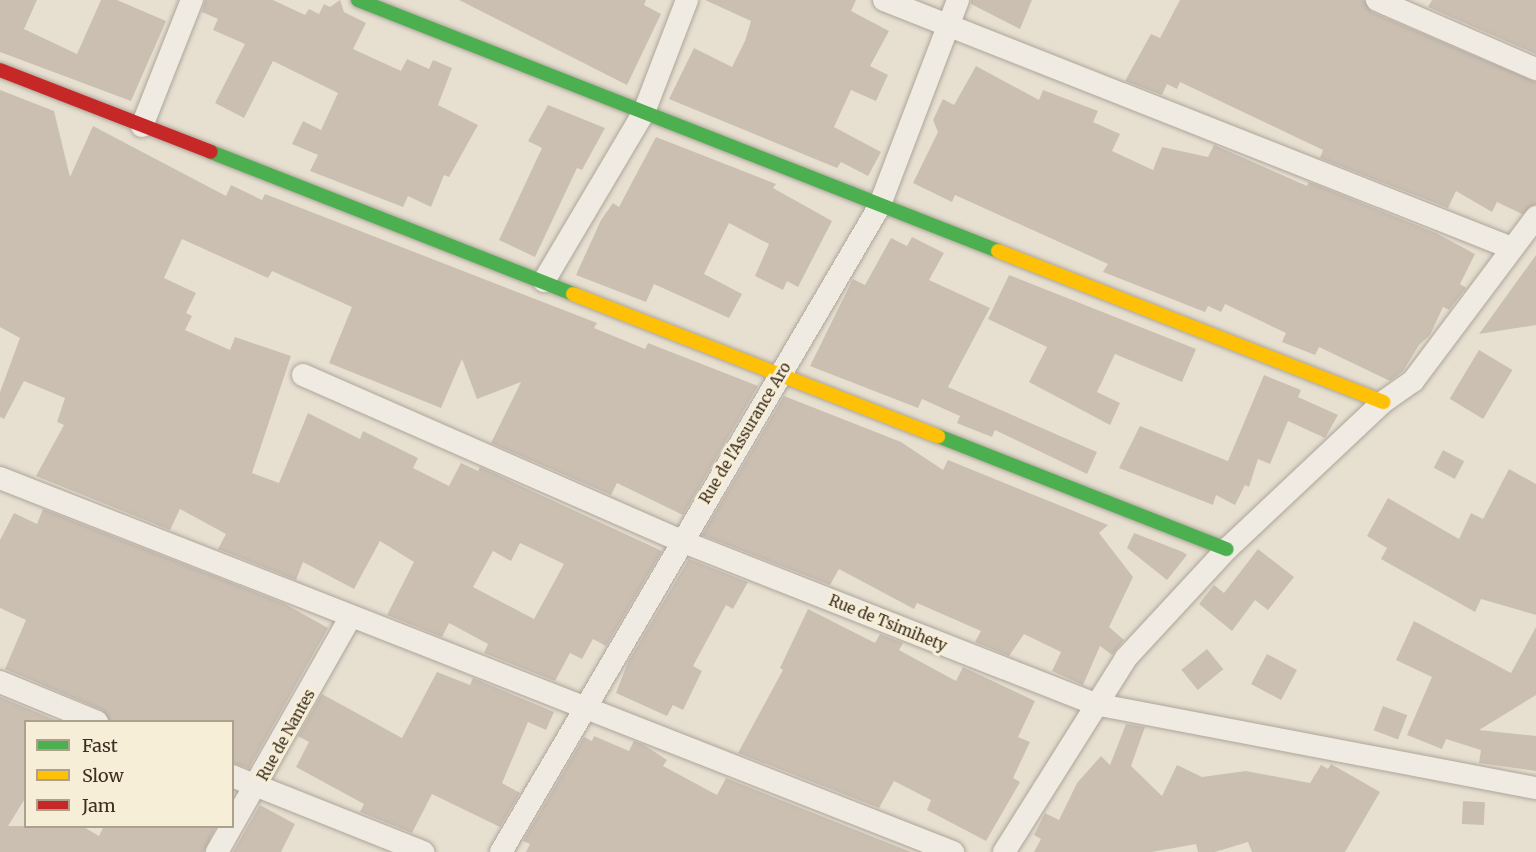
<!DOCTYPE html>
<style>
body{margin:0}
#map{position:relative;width:1536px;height:852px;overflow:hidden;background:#e7e0d1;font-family:Merriweather,serif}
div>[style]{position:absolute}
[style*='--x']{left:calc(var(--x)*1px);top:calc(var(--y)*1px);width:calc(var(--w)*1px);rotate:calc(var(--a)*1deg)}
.building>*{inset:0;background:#cbbfb2;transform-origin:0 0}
.roads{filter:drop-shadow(0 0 2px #ada599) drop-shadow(0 0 2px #ada599)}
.street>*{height:22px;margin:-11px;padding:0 11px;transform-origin:11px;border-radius:11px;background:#efebe3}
.fast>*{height:14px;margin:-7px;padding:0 7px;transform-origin:7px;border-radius:7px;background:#4caf50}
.slow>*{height:14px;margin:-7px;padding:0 7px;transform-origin:7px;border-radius:7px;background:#ffc107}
.jam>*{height:14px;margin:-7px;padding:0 7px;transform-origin:7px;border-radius:7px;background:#c62828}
span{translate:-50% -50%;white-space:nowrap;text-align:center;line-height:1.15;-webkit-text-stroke:6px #f7eed8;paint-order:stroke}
.street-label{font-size:15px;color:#3d2e20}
.legend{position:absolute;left:24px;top:720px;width:210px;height:108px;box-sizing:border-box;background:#f7eed8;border:2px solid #ada18e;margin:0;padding:8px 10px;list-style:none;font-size:18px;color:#3d2e20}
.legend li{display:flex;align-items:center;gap:12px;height:30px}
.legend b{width:30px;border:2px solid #ada18e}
</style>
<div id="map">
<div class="building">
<div style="clip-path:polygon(0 0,37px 0,24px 29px,77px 54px,101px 0,117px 0,166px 21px,131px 101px,0 52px)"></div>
<div style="clip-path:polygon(205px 0,273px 0,305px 15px,309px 9px,319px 14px,324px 4px,330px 7px,340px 0,344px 12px,366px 23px,353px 49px,401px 71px,407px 59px,429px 69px,433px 60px,452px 68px,438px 105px,478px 125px,449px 177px,444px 175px,431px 207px,408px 196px,403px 207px,310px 171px,318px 155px,292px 144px,303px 121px,321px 130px,338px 93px,273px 61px,244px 118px,215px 103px,245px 44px,213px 30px,218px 19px,202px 12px)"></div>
<div style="clip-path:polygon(459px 0,646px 0,644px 5px,661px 14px,627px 85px)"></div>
<div style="clip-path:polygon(705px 0,856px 0,851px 11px,889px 31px,870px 66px,888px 75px,876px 101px,851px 90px,834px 127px,881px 152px,868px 176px,841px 162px,837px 168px,669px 99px,694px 48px,732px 67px,745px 41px,751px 21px)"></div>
<div style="clip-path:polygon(971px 0,1032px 0,1020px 29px,971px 4px)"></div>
<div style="clip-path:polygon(1180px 0,1364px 0,1372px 12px,1536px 82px,1536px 204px,1522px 214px,1497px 202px,1492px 212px,1456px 191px,1448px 208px,1320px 158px,1323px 150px,1180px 82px,1177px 89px,1167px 84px,1162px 95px,1125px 81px,1151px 34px,1160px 38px)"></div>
<div style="clip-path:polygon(1432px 0,1536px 0,1536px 54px,1428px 7px)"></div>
<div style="clip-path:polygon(976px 66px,1039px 100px,1043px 90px,1098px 111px,1093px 122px,1120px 134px,1112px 151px,1153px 170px,1162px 147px,1208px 157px,1214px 145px,1307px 186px,1309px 182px,1436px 233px,1475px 254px,1460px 284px,1466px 288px,1449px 310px,1443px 307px,1430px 335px,1419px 345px,1403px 371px,1390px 381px,1319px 347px,1315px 355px,1282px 342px,1286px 333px,1225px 304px,1221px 312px,1208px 306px,1205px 312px,1103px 272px,1108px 264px,955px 195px,952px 202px,913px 183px,938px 132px,933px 120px,943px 99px,954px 105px)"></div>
<div style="clip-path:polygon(evenodd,0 90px,54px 111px,70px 177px,93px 126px,226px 196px,231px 185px,262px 200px,265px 194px,597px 323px,594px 328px,645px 349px,648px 343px,758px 386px,683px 515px,617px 483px,611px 495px,491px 443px,521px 382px,477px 399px,462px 359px,441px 408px,329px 363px,352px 307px,272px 271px,268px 278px,182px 239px,164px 278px,196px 293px,186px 313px,192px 316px,185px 330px,230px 350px,235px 337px,291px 356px,252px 473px,279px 483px,308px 413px,360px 439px,363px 431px,418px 458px,413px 468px,449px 486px,461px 463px,478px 471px,480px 467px,662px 551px,606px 646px,593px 639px,582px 659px,570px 653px,555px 681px,484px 653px,488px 644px,449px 623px,442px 637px,387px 615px,414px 562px,380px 541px,354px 589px,303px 562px,296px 580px,218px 549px,226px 534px,180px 509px,170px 530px,36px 476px,64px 425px,57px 422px,65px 398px,24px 381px,4px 419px,0 417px,0 392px,20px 338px,0 327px,0 90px,520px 543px,564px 564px,534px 619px,473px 587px,493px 551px,511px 561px,520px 543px)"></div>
<div style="clip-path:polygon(548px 105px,605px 128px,582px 170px,577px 168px,535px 257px,499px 240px,542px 148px,528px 141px)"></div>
<div style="clip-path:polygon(656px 137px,776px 184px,773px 188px,832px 221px,798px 287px,787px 281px,783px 290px,755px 276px,769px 244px,729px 223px,704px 274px,742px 294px,729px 318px,654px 284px,646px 302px,576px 275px,601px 220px,613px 203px,619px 207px)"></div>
<div style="clip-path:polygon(912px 237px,944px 253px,929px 280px,990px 308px,948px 387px,1097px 452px,1087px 474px,995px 430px,992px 437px,964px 426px,957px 423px,960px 416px,922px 399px,918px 408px,810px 366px,853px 279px,865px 285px,891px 238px,907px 246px)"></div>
<div style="clip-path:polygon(1536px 255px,1536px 325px,1479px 334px)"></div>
<div style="clip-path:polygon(1009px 275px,1196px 349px,1182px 382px,1115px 354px,1097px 392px,1120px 403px,1110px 425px,1029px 382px,1047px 347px,988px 319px)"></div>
<div style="left:1479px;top:350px;width:39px;height:57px;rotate:31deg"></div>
<div style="clip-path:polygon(1264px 375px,1301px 390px,1298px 397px,1338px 415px,1325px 438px,1288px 421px,1270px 464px,1258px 459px,1249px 487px,1245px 485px,1235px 505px,1216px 495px,1213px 505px,1119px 468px,1140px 426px,1228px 461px)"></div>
<div style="clip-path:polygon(784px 396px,901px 442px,943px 470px,948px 460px,1108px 525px,1099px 533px,1133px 577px,1109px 627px,1124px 640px,1112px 655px,1100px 646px,1083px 685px,1052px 671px,1061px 652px,1024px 634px,1009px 656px,975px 642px,981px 631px,917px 603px,914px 609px,839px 569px,830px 585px,702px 535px)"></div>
<div style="left:1443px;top:450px;width:24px;height:20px;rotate:28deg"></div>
<div style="clip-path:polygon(1509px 469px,1536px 484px,1536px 615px,1481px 599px,1475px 612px,1381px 559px,1387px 548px,1367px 536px,1388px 498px,1459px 539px,1471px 513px,1483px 519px)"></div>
<div style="clip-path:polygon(43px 509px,285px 604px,328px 628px,249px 768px,232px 763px,232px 722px,110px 722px,102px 710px,5px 669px,26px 620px,0 608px,0 540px,14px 513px,37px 524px)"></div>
<div style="clip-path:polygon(1134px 533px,1183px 552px,1187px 555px,1167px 580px,1127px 548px)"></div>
<div style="clip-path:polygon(1258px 549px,1294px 577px,1268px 610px,1255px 600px,1232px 631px,1199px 604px,1214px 585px,1224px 593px)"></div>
<div style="clip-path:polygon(689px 559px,748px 582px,733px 609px,726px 605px,693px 666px,702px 671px,683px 710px,673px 705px,667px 716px,616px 693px,628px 662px)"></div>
<div style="clip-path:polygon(808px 609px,875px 643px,880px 634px,903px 643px,899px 650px,956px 681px,963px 667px,1035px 701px,1018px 737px,1030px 742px,1013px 778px,1020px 782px,986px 841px,927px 810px,931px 800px,894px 781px,879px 808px,738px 753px,783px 670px,780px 668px)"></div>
<div style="clip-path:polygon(1414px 621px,1511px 673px,1536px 627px,1536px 695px,1479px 730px,1536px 736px,1536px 771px,1479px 763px,1481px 750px,1446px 739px,1442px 749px,1407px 735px,1432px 677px,1396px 660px)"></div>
<div style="left:1207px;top:649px;width:26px;height:33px;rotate:51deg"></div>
<div style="left:1267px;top:654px;width:34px;height:34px;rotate:28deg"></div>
<div style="clip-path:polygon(437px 672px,470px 685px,473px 678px,554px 712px,546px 730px,528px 722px,502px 783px,520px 793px,500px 827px,432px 794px,412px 833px,360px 812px,364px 804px,296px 767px,309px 742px,298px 736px,322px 694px,402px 738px)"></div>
<div style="clip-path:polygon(0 697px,60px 722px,26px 722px,26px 797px,8px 826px,82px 826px,99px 836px,104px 826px,216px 826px,204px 852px,0 852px)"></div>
<div style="left:1383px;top:706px;width:26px;height:26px;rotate:21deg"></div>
<div style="clip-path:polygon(1126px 724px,1145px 727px,1131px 766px,1162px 796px,1177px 765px,1202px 777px,1246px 771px,1310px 783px,1321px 765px,1328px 769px,1331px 764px,1380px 792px,1345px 852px,1252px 852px,1248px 842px,1215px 852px,1198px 852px,1196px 844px,1152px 852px,1034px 852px,1041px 839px,1034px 835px,1045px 813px,1059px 820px,1077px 783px,1101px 756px,1110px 765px)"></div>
<div style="clip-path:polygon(594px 736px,629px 751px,634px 741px,644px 745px,667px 760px,663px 766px,717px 795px,726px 778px,911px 852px,526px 852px,530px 844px,523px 841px,584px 737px,592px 741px)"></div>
<div style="left:1463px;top:801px;width:22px;height:23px;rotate:3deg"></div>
<div style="clip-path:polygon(260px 805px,295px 824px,281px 852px,233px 852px)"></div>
</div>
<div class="roads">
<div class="street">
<div style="--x:884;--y:0;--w:672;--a:21.56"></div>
<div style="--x:1377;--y:0;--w:173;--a:23.5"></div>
<div style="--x:142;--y:126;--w:136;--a:-68.4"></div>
<div style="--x:544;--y:281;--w:196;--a:-59.4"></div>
<div style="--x:644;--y:112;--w:120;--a:-69"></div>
<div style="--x:303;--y:375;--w:413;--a:23.7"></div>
<div style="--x:681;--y:541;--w:445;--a:21.5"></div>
<div style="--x:1095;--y:704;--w:449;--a:10.8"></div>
<div style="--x:0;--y:478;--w:1024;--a:21.43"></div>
<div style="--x:0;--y:682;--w:105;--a:22.4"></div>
<div style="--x:232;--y:776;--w:206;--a:21.7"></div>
<div style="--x:217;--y:852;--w:271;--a:-60.4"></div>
<div style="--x:501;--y:852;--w:748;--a:-59.63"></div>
<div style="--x:879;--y:207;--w:222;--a:-69.1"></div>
<div style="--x:1004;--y:852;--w:229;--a:-57.8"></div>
<div style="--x:1126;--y:658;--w:149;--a:-47.2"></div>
<div style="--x:1227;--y:549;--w:214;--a:-43.3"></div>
<div style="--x:1383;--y:402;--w:37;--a:-35"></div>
<div style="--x:1413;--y:381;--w:205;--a:-53.1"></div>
</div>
<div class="fast">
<div style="--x:358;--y:0;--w:687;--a:21.41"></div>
<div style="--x:211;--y:152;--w:389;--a:21.4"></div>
<div style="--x:938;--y:436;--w:310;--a:21.4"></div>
</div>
<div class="slow">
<div style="--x:998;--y:251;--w:414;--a:21.4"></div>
<div style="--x:573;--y:294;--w:392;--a:21.3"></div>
</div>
<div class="jam">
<div style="--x:0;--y:70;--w:226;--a:21.2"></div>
</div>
</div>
<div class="street-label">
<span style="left:745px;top:433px;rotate:-59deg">Rue de l'Assurance Aro</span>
<span style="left:888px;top:623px;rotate:22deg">Rue de Tsimihety</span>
<span style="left:286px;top:735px;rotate:-61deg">Rue de Nantes</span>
</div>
<ul class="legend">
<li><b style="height:8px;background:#4caf50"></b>Fast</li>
<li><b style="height:8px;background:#ffc107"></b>Slow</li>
<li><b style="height:8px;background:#c62828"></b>Jam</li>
</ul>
</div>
